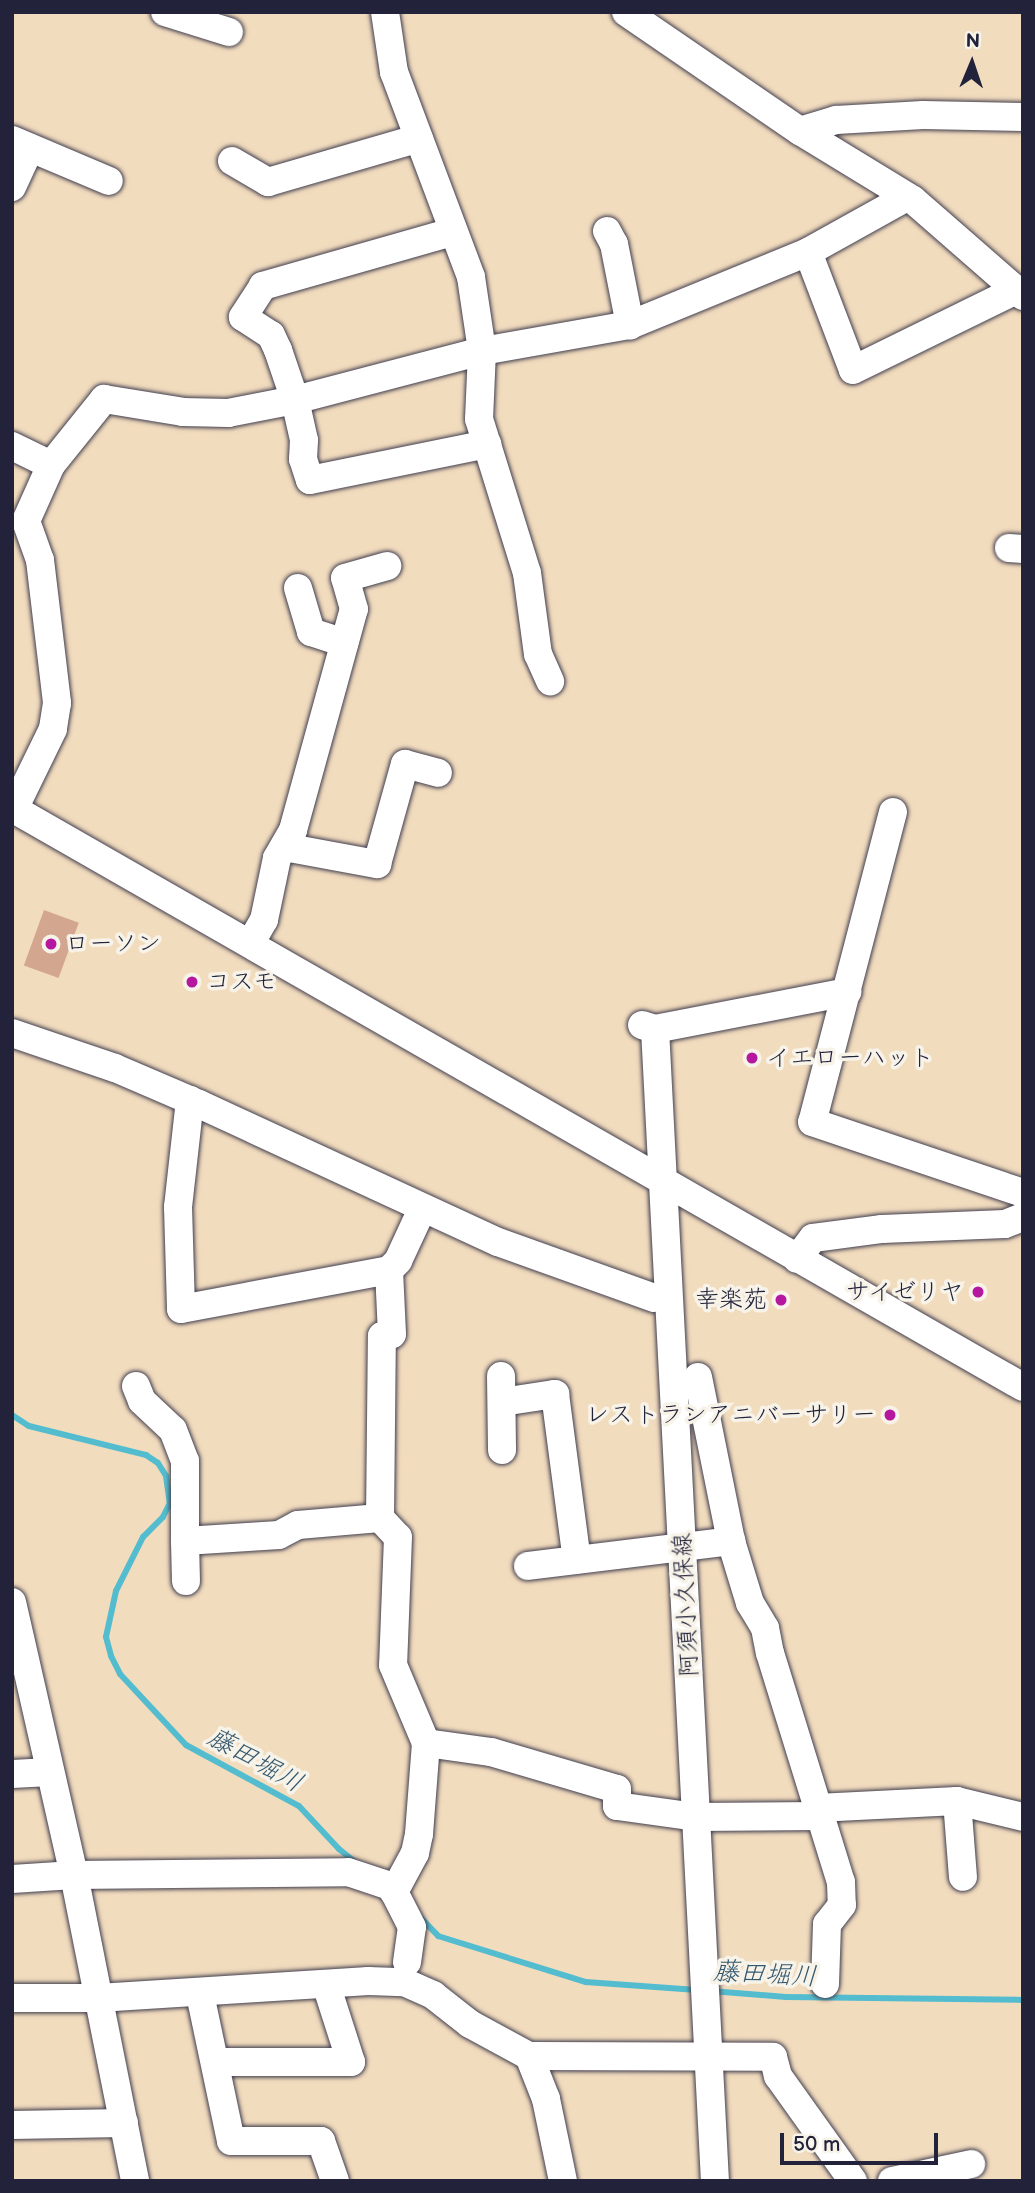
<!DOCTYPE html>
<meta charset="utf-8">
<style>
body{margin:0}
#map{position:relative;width:1035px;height:2193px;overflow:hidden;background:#f2dcbe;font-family:"Balsamiq Sans","Klee One",sans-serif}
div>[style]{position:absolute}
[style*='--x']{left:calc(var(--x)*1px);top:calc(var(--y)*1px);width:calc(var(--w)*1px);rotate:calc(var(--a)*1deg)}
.stream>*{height:6px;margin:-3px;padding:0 3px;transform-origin:3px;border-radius:3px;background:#53bdcf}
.building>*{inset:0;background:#d3a690;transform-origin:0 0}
.roads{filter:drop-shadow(0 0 2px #413e4f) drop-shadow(0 0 2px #413e4f)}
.minor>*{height:28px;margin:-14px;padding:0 14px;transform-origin:14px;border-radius:14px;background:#fff}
.dots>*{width:19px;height:19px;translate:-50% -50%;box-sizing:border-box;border:4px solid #f7f3e8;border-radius:50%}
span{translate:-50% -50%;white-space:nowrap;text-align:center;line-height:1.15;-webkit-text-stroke:7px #f7f3e8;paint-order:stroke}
.poi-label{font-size:24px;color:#22223b}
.left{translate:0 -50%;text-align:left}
.right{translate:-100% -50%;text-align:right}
.street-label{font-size:24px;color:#22223b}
.water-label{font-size:26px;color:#33586f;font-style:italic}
.frame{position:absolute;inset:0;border:14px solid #22223b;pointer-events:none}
.north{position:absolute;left:937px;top:28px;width:70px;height:70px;-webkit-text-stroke:5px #f7f3e8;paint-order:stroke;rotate:2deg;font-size:19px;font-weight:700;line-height:28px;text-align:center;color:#22223b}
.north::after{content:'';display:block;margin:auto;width:24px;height:32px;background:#22223b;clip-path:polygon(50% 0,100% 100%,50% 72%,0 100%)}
.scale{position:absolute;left:780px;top:2133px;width:158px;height:32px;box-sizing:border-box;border:4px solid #22223b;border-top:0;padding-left:9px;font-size:21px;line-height:24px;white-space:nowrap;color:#22223b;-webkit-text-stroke:5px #f7f3e8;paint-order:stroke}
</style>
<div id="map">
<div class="stream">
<div style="--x:12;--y:1415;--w:20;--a:33"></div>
<div style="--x:29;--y:1426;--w:121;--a:13.9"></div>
<div style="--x:146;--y:1455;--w:14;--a:34"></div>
<div style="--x:158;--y:1463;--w:15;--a:58"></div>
<div style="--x:166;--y:1476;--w:27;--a:82"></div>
<div style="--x:170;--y:1503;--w:16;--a:117"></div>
<div style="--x:163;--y:1517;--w:28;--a:135"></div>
<div style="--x:143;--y:1537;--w:60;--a:116.6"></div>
<div style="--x:116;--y:1591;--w:47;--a:102.3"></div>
<div style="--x:106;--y:1637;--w:20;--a:75"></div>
<div style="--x:111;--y:1656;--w:20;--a:63"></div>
<div style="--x:120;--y:1674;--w:97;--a:47.1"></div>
<div style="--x:186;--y:1745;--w:128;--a:28.4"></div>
<div style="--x:299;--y:1806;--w:59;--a:47.1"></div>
<div style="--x:339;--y:1849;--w:21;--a:39"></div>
<div style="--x:419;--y:1916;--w:28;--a:46"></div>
<div style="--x:438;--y:1936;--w:155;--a:17.3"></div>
<div style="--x:586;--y:1982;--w:111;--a:4.1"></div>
<div style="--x:711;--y:1991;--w:75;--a:4.6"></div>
<div style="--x:786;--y:1997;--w:237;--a:0.7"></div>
</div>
<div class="building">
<div style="left:44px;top:910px;width:37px;height:59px;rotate:20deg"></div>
</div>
<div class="roads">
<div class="minor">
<div style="--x:165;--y:12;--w:67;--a:17.4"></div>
<div style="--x:385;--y:12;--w:61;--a:81.5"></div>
<div style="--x:394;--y:72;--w:219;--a:69.4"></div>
<div style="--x:471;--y:277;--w:75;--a:81.5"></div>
<div style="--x:482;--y:351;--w:68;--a:92.5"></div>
<div style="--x:479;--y:419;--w:161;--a:72.7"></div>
<div style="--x:527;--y:573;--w:82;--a:82.3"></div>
<div style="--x:538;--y:654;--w:30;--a:66"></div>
<div style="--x:626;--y:12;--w:211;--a:34.4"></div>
<div style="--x:800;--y:131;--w:132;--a:31.4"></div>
<div style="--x:913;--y:200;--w:146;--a:41.1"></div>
<div style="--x:800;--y:131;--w:38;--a:-17"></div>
<div style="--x:836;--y:120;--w:87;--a:-3.3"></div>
<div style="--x:923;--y:115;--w:100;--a:1.1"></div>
<div style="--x:12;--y:140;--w:105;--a:22.9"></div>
<div style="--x:232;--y:161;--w:42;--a:30.3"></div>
<div style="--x:268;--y:182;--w:157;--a:-16.2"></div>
<div style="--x:12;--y:187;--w:43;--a:-65.2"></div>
<div style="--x:607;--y:231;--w:15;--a:62"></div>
<div style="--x:614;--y:244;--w:83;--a:78.8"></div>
<div style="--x:452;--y:232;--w:197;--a:164.1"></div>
<div style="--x:263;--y:286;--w:37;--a:123"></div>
<div style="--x:243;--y:317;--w:33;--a:33"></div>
<div style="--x:271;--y:335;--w:17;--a:65"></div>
<div style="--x:278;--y:350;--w:53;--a:71.2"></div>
<div style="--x:295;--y:400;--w:41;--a:77.3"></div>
<div style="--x:304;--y:440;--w:19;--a:93"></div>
<div style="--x:303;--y:459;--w:22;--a:72"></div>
<div style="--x:310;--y:480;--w:181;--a:-11.5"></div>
<div style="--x:808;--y:252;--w:126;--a:69.1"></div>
<div style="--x:853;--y:370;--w:182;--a:-26.1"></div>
<div style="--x:12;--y:446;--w:43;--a:26"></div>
<div style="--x:51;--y:465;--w:61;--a:114.1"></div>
<div style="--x:26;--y:521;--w:41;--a:70.3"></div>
<div style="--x:40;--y:560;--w:144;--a:83.2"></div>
<div style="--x:57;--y:703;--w:26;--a:99"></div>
<div style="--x:53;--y:729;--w:89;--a:116"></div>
<div style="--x:51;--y:465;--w:85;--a:-51.2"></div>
<div style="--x:104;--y:399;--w:80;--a:9.3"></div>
<div style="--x:183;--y:412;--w:45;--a:1.3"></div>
<div style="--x:228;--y:413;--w:68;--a:-11"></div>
<div style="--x:295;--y:400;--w:193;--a:-14.7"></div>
<div style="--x:482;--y:351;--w:150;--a:-10"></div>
<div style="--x:630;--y:325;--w:192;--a:-22.3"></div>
<div style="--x:808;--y:252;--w:113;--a:-29.1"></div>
<div style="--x:1009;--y:548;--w:14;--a:4"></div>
<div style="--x:298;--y:588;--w:46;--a:73.5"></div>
<div style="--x:311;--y:632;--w:35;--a:18"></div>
<div style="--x:12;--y:808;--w:1165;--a:29.8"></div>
<div style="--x:893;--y:812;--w:320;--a:104.6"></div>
<div style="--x:812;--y:1122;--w:223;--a:18.6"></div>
<div style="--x:284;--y:847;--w:95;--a:10.4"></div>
<div style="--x:377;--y:864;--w:104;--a:-74.4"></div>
<div style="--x:405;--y:764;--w:34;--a:15"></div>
<div style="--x:250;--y:944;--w:28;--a:-60"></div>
<div style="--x:264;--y:920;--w:63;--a:-78.2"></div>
<div style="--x:277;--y:858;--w:32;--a:-60"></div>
<div style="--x:293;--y:830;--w:229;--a:-74.6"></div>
<div style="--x:354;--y:609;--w:32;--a:-106"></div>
<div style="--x:345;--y:578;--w:44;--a:-15.9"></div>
<div style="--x:642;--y:1025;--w:14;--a:17"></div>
<div style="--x:655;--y:1029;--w:196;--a:-10.9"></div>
<div style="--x:655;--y:1029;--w:1154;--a:87.02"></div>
<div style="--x:12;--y:1033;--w:109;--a:18.8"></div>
<div style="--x:115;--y:1068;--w:91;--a:23.2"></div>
<div style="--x:199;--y:1104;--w:329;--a:24.8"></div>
<div style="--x:498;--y:1242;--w:166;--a:19.7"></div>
<div style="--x:190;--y:1100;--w:108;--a:96.4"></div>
<div style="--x:178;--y:1207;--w:102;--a:88.3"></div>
<div style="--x:181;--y:1309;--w:212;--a:-10.6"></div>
<div style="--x:389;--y:1270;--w:13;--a:-45"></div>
<div style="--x:398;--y:1261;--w:57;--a:-65.2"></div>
<div style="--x:797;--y:1259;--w:26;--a:-53"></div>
<div style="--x:813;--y:1238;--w:70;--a:-7.4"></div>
<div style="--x:882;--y:1229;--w:123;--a:-2.3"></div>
<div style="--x:1005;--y:1224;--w:19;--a:-21"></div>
<div style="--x:501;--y:1376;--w:74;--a:89.2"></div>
<div style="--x:698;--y:1377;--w:167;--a:78.6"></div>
<div style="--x:731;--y:1541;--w:65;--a:73"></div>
<div style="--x:750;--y:1603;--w:29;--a:59"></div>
<div style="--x:765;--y:1628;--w:25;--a:79"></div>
<div style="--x:770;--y:1653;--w:240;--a:72.8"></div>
<div style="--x:841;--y:1882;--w:23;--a:88"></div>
<div style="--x:842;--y:1905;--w:24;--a:128"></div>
<div style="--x:827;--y:1924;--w:60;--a:91.9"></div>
<div style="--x:136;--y:1386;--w:16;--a:68"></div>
<div style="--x:142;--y:1401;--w:42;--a:43.1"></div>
<div style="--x:173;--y:1430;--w:33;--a:69"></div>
<div style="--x:185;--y:1461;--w:80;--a:90"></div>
<div style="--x:185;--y:1541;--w:94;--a:-3.7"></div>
<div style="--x:279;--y:1535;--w:21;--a:-28"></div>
<div style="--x:298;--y:1525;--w:82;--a:-4.9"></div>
<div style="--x:380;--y:1518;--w:26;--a:47"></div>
<div style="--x:398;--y:1537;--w:128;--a:92.2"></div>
<div style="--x:393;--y:1665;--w:85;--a:67.1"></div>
<div style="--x:426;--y:1743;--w:66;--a:7.9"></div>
<div style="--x:491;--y:1752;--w:131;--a:16.4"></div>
<div style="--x:617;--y:1789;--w:17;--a:90"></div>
<div style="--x:617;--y:1806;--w:80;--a:7.9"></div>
<div style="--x:696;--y:1817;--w:124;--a:-0.5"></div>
<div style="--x:502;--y:1402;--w:54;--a:-8.6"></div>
<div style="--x:555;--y:1394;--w:167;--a:82.5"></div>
<div style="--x:380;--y:1518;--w:182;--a:-89.4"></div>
<div style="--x:382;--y:1336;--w:10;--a:-11"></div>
<div style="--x:392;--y:1334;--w:64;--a:-92.7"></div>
<div style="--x:185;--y:1541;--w:40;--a:88.6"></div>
<div style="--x:528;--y:1566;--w:205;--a:-7"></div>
<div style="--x:12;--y:1602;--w:280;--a:77.2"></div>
<div style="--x:74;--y:1875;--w:312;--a:78.7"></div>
<div style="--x:12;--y:1774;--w:38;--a:-3"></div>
<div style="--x:957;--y:1801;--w:76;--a:85.5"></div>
<div style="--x:817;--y:1808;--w:140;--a:-2.9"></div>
<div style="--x:957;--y:1801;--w:68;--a:13.6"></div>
<div style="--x:12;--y:1879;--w:62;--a:-3.7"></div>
<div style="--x:74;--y:1875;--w:274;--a:-0.6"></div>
<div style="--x:348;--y:1872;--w:44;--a:18.4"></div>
<div style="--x:390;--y:1886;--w:7;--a:56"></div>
<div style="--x:407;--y:1962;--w:35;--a:-82"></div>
<div style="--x:412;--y:1927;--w:39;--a:-117"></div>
<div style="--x:394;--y:1892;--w:44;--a:-61.7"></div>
<div style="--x:415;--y:1853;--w:19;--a:-78"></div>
<div style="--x:419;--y:1834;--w:91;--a:-85.6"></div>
<div style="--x:200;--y:1994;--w:150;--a:78.1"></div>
<div style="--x:231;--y:2141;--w:90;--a:0"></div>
<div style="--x:321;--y:2141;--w:42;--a:70.7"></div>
<div style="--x:12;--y:1998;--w:86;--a:0"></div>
<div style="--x:98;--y:1998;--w:271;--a:-3.6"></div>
<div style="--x:368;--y:1981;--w:36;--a:2"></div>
<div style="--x:404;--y:1982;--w:32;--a:24"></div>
<div style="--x:433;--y:1995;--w:47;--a:38.1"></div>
<div style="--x:470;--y:2024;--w:67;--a:28.5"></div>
<div style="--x:529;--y:2056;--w:244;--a:0.2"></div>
<div style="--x:773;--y:2057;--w:20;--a:75"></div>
<div style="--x:778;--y:2076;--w:129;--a:54.5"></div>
<div style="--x:529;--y:2056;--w:46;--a:68.4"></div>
<div style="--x:546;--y:2099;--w:84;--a:78.3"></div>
<div style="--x:215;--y:2062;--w:136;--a:0"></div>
<div style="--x:351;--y:2062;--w:82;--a:-107.8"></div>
<div style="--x:12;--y:2125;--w:112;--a:-1"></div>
<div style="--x:892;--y:2181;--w:81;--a:-12.1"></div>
</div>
</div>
<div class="dots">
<div style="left:51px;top:944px;background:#b5179e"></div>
<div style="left:192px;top:982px;background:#b5179e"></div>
<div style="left:752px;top:1058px;background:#b5179e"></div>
<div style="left:978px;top:1292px;background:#b5179e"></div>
<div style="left:781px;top:1300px;background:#b5179e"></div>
<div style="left:890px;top:1415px;background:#b5179e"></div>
</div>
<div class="poi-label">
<span class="left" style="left:65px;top:944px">ローソン</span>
<span class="left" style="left:206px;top:982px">コスモ</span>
<span class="left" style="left:766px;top:1058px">イエローハット</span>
<span class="right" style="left:964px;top:1292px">サイゼリヤ</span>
<span class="right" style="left:767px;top:1300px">幸楽苑</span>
<span class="right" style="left:876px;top:1415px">レストランアニバーサリー</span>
</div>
<div class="street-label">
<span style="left:686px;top:1605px;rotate:-93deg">阿須小久保線</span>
</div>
<div class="water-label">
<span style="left:255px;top:1761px;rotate:29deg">藤田堀川</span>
<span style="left:765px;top:1975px;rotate:3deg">藤田堀川</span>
</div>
<div class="frame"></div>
<div class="north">N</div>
<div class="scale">50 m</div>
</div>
